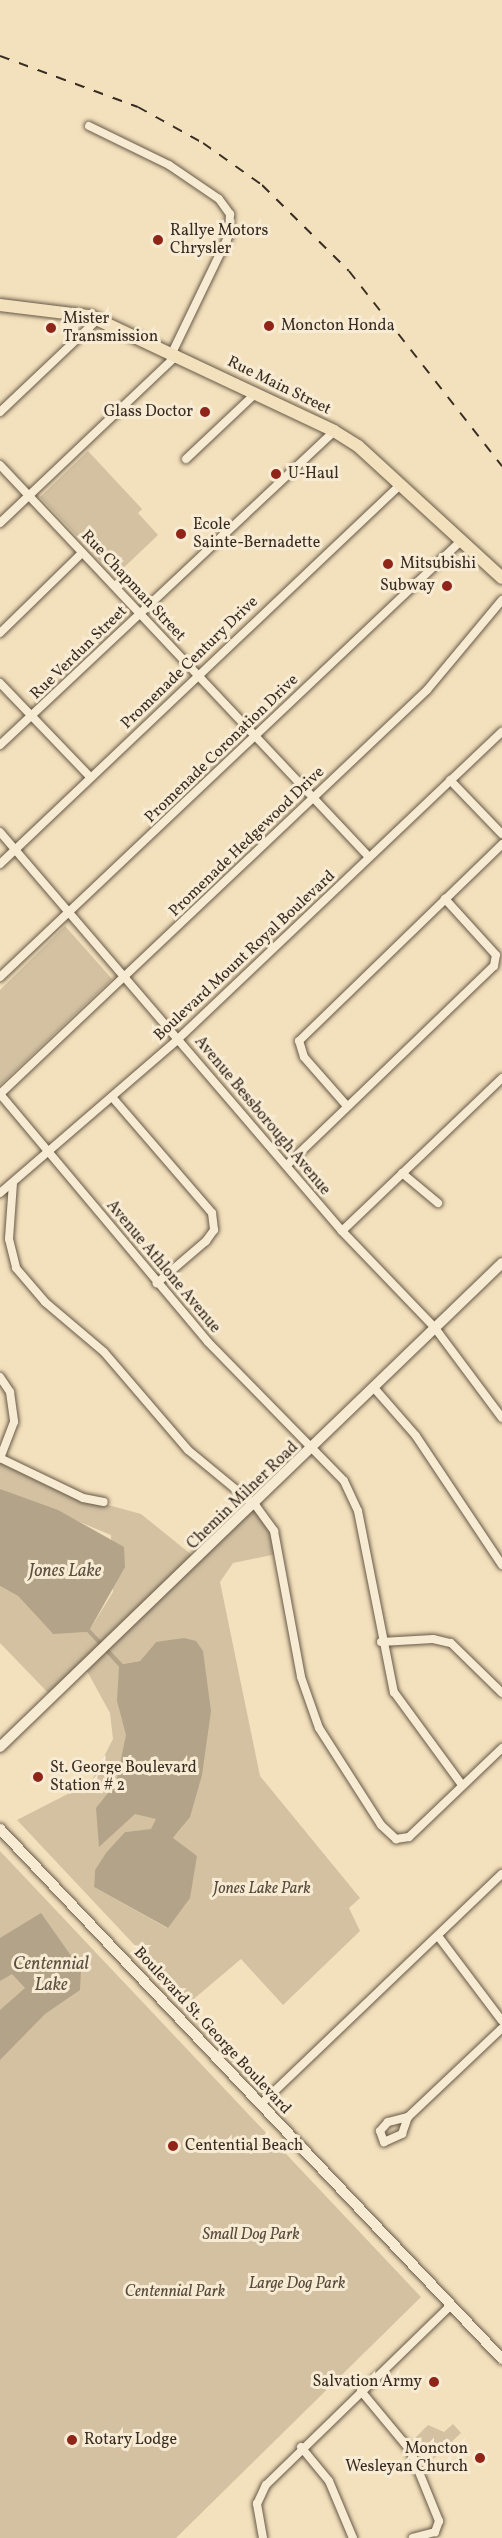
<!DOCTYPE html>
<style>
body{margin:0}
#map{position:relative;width:502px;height:2538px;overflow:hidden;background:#f3e0bc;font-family:Vollkorn,serif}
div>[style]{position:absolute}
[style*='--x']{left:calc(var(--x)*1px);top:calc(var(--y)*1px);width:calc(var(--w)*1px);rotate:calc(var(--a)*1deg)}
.green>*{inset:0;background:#d3c1a2}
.water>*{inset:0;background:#b3a388}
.roads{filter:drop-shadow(0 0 2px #675948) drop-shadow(0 0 2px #675948)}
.street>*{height:8px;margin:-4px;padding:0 4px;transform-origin:4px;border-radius:4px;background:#f7ebd3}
.secondary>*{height:10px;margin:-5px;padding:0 5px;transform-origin:5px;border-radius:5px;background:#f7ebd3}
.primary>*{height:12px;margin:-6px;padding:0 6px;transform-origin:6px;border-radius:6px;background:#f3e0bc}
.rail>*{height:2px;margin-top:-1px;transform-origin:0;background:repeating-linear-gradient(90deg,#382c22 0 10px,transparent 0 20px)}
.dots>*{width:16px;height:16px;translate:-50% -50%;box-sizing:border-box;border:3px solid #f7ebd3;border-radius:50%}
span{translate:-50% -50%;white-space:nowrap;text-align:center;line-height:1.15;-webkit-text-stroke:6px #f7ebd3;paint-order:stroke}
.poi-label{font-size:16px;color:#382c22}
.left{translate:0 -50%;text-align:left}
.right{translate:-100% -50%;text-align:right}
.street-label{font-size:16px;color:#382c22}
.park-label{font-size:16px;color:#574a3c;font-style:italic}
.water-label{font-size:18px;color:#5d5041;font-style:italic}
</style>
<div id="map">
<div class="green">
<div style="clip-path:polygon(88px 451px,142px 509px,138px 513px,158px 535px,115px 576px,40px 497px)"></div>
<div style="clip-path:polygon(65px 926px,112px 979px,0 1085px,0 990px)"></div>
<div style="clip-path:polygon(evenodd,0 1458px,83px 1498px,141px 1514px,198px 1560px,256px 1506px,274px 1531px,281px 1553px,233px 1563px,220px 1582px,260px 1776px,360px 1898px,349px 1908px,360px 1931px,283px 2005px,241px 1959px,189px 2003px,17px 1820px,91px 1782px,113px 1739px,110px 1713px,87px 1671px,55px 1700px,0 1643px,0 1586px,18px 1596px,52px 1633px,87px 1632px,119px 1667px,119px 1691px,210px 1705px,206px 1681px,156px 1642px,140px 1661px,123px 1664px,90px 1629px,113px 1592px,111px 1535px,0 1489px,0 1458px,114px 1802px,131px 1816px,99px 1846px,114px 1802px,0 1458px,183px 1826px,173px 1838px,167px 1928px,94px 1887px,95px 1870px,125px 1832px,183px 1826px)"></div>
<div style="clip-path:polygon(0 1851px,421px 2297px,176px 2538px,0 2538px)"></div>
<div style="clip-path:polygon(453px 2424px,461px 2433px,429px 2463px,416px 2437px,428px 2425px,444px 2432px)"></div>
</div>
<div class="water">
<div style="clip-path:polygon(0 1489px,58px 1510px,124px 1547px,125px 1567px,90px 1629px,123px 1664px,140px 1661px,156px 1642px,184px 1638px,196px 1641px,203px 1651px,211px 1711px,202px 1775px,190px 1817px,173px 1838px,197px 1856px,190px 1898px,168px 1928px,94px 1887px,95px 1870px,106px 1853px,125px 1832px,151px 1829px,156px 1819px,135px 1814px,99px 1847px,96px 1808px,116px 1783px,126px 1735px,117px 1701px,119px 1667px,87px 1632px,53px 1634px,18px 1596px,0 1586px)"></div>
<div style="clip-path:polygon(41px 1913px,81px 1970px,80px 1990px,45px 2014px,0 2060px,0 2010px,25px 1988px,12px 1974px,0 1981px,0 1938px)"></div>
</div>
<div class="roads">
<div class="street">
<div style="--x:89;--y:126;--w:89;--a:26"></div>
<div style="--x:169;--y:165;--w:60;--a:34.2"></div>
<div style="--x:219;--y:199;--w:19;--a:54"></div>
<div style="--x:230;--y:214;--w:21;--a:93"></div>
<div style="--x:229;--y:235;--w:131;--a:115.8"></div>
<div style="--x:0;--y:412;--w:135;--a:-43.5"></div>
<div style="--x:186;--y:459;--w:96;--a:-43.3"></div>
<div style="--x:0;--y:465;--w:538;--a:46.73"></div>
<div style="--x:0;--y:523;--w:244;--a:-43.5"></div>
<div style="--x:0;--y:633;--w:115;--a:-44.3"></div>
<div style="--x:0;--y:683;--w:130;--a:46.2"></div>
<div style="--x:0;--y:745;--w:458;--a:-43.2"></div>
<div style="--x:450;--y:780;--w:75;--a:46.1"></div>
<div style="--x:0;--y:832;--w:526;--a:49.4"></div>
<div style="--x:342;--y:1231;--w:134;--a:46.2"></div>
<div style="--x:435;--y:1328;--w:112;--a:53.3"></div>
<div style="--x:0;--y:864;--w:552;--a:-43.46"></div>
<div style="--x:0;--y:977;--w:636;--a:-43.41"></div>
<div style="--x:0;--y:1094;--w:324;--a:50"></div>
<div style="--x:208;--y:1342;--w:194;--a:45.6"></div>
<div style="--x:344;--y:1481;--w:33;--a:65"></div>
<div style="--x:358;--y:1511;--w:185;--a:78.8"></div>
<div style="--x:394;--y:1692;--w:115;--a:53.8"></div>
<div style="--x:0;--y:1094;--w:588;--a:-43.41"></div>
<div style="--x:427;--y:690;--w:117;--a:-50.2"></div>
<div style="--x:112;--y:1097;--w:153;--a:49.2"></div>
<div style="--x:212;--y:1213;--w:17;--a:83"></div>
<div style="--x:214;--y:1230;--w:14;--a:126"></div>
<div style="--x:206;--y:1241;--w:65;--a:139.4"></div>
<div style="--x:347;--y:1106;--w:65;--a:-131.3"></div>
<div style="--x:304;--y:1057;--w:17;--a:-107"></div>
<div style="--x:299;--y:1041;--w:283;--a:-44.1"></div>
<div style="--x:287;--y:1165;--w:287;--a:-43.9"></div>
<div style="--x:494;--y:966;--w:11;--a:-80"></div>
<div style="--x:496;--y:955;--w:76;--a:-132.3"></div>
<div style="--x:402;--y:1173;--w:47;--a:39.8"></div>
<div style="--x:13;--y:1183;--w:56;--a:94.1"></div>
<div style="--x:9;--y:1239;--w:30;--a:76"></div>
<div style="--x:16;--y:1268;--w:45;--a:49.5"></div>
<div style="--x:45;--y:1302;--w:77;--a:40.3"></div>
<div style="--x:104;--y:1352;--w:129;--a:49.4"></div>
<div style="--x:188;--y:1450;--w:88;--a:39.5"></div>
<div style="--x:256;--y:1506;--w:31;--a:54"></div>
<div style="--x:274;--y:1531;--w:148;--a:79.5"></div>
<div style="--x:301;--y:1677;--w:54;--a:70.6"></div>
<div style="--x:319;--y:1728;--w:115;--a:57.4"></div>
<div style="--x:381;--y:1825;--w:21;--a:43"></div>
<div style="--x:396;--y:1839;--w:13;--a:-9"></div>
<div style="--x:409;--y:1837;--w:129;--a:-43.7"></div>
<div style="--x:0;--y:1193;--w:234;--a:-40.8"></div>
<div style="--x:177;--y:1040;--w:448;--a:-43.5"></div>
<div style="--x:342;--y:1231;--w:221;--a:-43.7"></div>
<div style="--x:0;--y:1377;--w:18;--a:56"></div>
<div style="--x:10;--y:1392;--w:30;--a:82"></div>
<div style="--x:14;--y:1422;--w:39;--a:111"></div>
<div style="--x:375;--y:1389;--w:62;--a:48.9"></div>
<div style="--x:416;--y:1436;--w:155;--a:56.3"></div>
<div style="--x:0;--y:1458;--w:92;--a:25.7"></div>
<div style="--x:83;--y:1498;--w:21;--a:11"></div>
<div style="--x:381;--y:1642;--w:52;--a:-3.3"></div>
<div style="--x:433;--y:1639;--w:18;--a:13"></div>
<div style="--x:451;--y:1643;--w:71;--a:44.4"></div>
<div style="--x:438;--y:1936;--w:106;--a:53"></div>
<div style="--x:261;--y:2104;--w:333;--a:-43.7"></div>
<div style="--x:408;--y:2117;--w:21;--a:166"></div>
<div style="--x:388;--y:2122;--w:12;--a:132"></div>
<div style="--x:380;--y:2131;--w:12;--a:70"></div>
<div style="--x:384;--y:2142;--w:20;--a:-24"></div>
<div style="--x:402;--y:2134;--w:18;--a:-71"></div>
<div style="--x:408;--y:2117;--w:129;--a:-43.4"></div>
<div style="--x:361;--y:2391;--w:77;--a:50.3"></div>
<div style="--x:410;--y:2450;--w:77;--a:67.8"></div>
<div style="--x:439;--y:2521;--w:12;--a:110"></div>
<div style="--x:435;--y:2532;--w:23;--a:165"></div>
<div style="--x:301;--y:2447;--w:44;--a:50.5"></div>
<div style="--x:329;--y:2481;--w:62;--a:67.2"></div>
<div style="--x:263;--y:2538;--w:35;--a:-100"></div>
<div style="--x:257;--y:2504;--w:21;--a:-65"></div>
<div style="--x:266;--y:2485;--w:258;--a:-44.2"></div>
</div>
<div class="secondary">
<div style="--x:0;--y:1747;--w:697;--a:-43.95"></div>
<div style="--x:0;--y:1829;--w:730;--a:46.55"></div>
</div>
<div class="primary">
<div style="--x:0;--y:305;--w:91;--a:7"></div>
<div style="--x:90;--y:316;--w:270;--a:25.2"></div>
<div style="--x:334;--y:431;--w:28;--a:32"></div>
<div style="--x:358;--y:446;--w:195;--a:42.5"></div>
</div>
</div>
<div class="rail">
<div style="--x:0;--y:56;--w:147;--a:20.3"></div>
<div style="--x:138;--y:107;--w:74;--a:29"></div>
<div style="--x:203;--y:143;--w:72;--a:35.4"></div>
<div style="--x:262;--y:185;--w:122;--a:44.7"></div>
<div style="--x:349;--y:271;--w:248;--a:51.9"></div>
</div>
<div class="dots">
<div style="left:158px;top:240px;background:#8f2418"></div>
<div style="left:269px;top:326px;background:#8f2418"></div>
<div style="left:51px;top:328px;background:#8f2418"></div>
<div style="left:205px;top:412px;background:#8f2418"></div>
<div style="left:276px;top:474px;background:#8f2418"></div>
<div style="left:181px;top:534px;background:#8f2418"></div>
<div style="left:388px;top:564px;background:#8f2418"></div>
<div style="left:447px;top:586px;background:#8f2418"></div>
<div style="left:38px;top:1777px;background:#8f2418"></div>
<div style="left:173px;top:2146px;background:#8f2418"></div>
<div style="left:434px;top:2382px;background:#8f2418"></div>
<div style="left:72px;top:2440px;background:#8f2418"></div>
<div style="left:480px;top:2458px;background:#8f2418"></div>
</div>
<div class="poi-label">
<span class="left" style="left:170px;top:240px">Rallye Motors<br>Chrysler</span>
<span class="left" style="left:63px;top:328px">Mister<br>Transmission</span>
<span class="left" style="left:281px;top:326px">Moncton Honda</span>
<span class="right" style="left:193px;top:412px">Glass Doctor</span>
<span class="left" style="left:288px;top:474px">U-Haul</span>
<span class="left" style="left:193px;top:534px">Ecole<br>Sainte-Bernadette</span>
<span class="left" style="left:400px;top:564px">Mitsubishi</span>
<span class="right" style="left:435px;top:586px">Subway</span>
<span class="left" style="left:50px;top:1777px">St. George Boulevard<br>Station # 2</span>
<span class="left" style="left:185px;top:2146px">Centential Beach</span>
<span class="right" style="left:422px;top:2382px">Salvation Army</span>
<span class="left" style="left:84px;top:2440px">Rotary Lodge</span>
<span class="right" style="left:468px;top:2458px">Moncton<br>Wesleyan Church</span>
</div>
<div class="street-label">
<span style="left:279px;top:386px;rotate:26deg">Rue Main Street</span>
<span style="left:133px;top:586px;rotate:47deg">Rue Chapman Street</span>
<span style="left:79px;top:653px;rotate:-44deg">Rue Verdun Street</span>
<span style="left:190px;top:663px;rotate:-44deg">Promenade Century Drive</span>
<span style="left:222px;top:749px;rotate:-44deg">Promenade Coronation Drive</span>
<span style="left:247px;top:842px;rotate:-44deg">Promenade Hedgewood Drive</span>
<span style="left:245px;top:956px;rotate:-43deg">Boulevard Mount Royal Boulevard</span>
<span style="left:262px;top:1116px;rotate:50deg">Avenue Bessborough Avenue</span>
<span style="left:163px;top:1267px;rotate:50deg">Avenue Athlone Avenue</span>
<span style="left:243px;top:1496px;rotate:-44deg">Chemin Milner Road</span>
<span style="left:212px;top:2031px;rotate:47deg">Boulevard St. George Boulevard</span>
</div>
<div class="park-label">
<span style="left:262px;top:1889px">Jones Lake Park</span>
<span style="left:251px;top:2235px">Small Dog Park</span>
<span style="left:297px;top:2284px">Large Dog Park</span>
<span style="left:175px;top:2292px">Centennial Park</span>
</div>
<div class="water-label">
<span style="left:65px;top:1572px">Jones Lake</span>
<span style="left:51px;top:1976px">Centennial<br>Lake</span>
</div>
</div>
